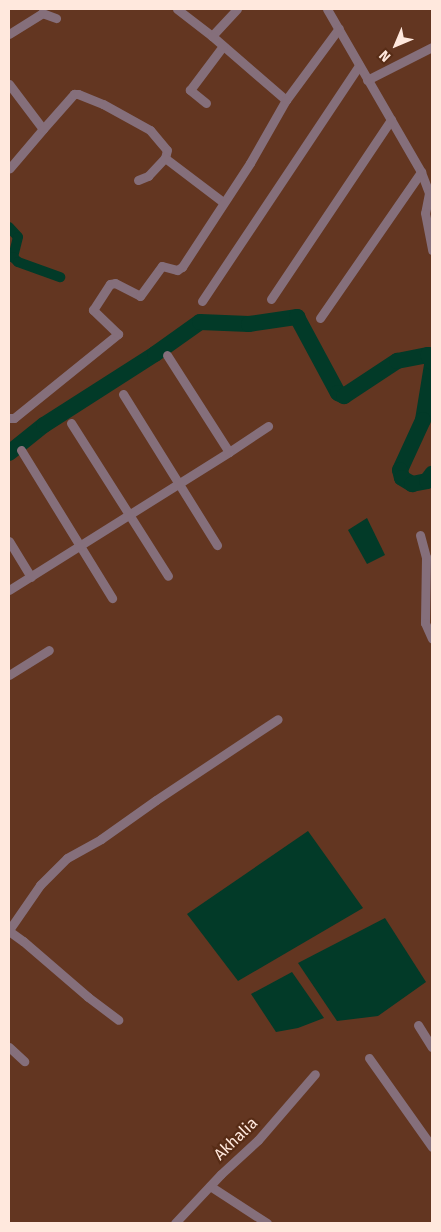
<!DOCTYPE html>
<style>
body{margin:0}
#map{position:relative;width:441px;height:1232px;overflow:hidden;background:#633621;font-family:"Fira Sans",sans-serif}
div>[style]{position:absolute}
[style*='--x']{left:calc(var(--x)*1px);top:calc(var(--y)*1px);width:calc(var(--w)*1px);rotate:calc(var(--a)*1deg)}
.water>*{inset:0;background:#023a28}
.canal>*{height:10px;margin:-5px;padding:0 5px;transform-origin:5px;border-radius:5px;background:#023a28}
.river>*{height:16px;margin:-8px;padding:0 8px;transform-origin:8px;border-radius:8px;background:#023a28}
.street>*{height:9px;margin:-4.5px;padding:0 4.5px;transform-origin:4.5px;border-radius:4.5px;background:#856f7b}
span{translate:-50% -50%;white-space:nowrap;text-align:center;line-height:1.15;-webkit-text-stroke:4.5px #572c16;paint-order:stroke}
.street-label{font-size:16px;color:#ffe8dd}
.frame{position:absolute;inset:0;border:10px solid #ffe8dd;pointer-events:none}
.north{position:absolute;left:371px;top:20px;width:50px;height:50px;-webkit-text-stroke:4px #572c16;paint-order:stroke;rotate:225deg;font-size:14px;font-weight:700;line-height:20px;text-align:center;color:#ffe8dd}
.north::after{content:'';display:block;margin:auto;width:18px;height:22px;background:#ffe8dd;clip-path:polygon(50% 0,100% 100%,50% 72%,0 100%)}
</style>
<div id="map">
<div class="water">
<div style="clip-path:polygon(367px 518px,385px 555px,367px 564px,348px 530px)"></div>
<div style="clip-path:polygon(308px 831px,363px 908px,238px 981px,187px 914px)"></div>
<div style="clip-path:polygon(385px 918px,426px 982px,378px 1016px,337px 1021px,298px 963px)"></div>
<div style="clip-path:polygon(292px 972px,324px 1018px,298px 1028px,276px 1032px,251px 994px)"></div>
</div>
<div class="canal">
<div style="--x:9;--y:227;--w:13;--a:48"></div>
<div style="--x:18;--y:237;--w:21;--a:104"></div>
<div style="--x:13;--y:257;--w:7;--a:45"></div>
<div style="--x:18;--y:262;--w:45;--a:19.7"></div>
</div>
<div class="river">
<div style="--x:432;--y:365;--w:56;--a:99.3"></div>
<div style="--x:423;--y:420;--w:55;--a:114.7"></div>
<div style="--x:400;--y:470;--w:8;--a:76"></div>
<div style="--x:402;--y:478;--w:12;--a:31"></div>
<div style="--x:412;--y:484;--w:15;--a:-11"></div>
<div style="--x:427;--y:481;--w:9;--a:-54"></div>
<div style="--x:9;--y:453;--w:45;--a:-38.7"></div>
<div style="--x:44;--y:425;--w:132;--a:-32.6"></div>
<div style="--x:155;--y:354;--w:55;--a:-35.4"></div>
<div style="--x:200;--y:322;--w:49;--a:2.3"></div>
<div style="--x:249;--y:324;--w:49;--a:-8.3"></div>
<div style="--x:297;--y:317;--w:86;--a:61.7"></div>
<div style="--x:338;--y:393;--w:7;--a:27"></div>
<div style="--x:344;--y:396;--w:64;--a:-33.4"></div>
<div style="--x:397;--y:361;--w:32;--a:-11"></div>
<div style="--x:428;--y:355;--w:8;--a:60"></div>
</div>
<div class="street">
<div style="--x:177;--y:9;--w:44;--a:37.6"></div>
<div style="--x:237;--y:9;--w:37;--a:133"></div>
<div style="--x:212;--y:36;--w:98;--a:40.9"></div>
<div style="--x:327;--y:9;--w:188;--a:60"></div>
<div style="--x:421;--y:172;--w:22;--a:69"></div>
<div style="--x:429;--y:193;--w:20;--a:101"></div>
<div style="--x:425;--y:213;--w:38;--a:79"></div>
<div style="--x:9;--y:34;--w:39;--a:-32"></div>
<div style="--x:42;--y:13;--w:15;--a:20"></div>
<div style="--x:367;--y:80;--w:73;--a:-26.9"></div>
<div style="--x:9;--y:84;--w:56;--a:52.9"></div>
<div style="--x:43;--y:129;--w:52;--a:130.4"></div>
<div style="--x:206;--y:103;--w:21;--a:-141"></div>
<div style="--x:190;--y:90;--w:55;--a:-53.1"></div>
<div style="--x:43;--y:129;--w:47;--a:-48.5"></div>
<div style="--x:74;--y:94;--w:4;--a:0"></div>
<div style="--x:78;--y:94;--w:27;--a:22"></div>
<div style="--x:103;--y:104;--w:54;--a:29"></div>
<div style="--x:150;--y:130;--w:26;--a:50"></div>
<div style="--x:167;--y:150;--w:8;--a:104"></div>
<div style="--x:138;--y:180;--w:11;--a:-22"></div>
<div style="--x:148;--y:176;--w:25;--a:-47"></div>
<div style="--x:165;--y:158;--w:73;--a:37.2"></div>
<div style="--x:271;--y:299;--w:216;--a:-56.2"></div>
<div style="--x:202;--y:301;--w:283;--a:-56.3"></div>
<div style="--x:320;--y:318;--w:178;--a:-55.3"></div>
<div style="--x:123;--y:394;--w:178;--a:58.1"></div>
<div style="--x:9;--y:418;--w:5;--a:0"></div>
<div style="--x:14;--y:418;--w:134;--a:-38.9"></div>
<div style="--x:118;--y:334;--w:35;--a:-136"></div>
<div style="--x:93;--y:310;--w:31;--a:-57"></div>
<div style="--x:110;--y:284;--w:5;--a:-11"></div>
<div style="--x:115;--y:283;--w:28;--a:27"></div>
<div style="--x:140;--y:296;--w:37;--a:-54"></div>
<div style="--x:162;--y:266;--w:16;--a:15"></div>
<div style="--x:177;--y:270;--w:6;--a:-31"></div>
<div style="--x:182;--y:267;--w:124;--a:-56.8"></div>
<div style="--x:250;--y:163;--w:73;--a:-60.3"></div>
<div style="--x:286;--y:100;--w:89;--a:-53.6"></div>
<div style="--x:71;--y:423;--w:181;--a:57.6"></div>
<div style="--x:21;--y:450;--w:174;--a:58.4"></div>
<div style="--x:229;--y:452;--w:47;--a:-33.7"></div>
<div style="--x:420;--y:535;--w:23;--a:75"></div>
<div style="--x:426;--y:557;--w:66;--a:90.9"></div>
<div style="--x:425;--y:623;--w:17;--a:66"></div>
<div style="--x:9;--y:541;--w:42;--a:58.6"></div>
<div style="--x:9;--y:590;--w:260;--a:-32.1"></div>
<div style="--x:229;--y:452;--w:115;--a:-122.6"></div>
<div style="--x:9;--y:675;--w:47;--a:-32"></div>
<div style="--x:9;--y:930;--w:55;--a:-55.4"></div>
<div style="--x:40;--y:885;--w:38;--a:-45"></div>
<div style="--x:67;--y:858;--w:39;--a:-29"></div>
<div style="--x:101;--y:839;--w:67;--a:-35.3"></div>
<div style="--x:156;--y:800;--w:146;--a:-33.6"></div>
<div style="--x:9;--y:931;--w:17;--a:36"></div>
<div style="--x:23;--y:941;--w:86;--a:40.7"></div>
<div style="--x:88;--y:997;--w:38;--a:37"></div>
<div style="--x:418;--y:1025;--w:26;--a:58"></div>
<div style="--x:9;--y:1047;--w:21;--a:43"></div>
<div style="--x:369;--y:1058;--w:109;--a:54.7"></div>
<div style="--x:210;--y:1186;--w:68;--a:33"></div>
<div style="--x:175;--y:1223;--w:67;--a:-46.8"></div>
<div style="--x:221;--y:1174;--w:50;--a:-42.6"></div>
<div style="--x:258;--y:1140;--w:87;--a:-49.2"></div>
</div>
<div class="street-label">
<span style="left:236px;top:1139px;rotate:-44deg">Akhalia</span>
</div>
<div class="frame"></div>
<div class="north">N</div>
</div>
